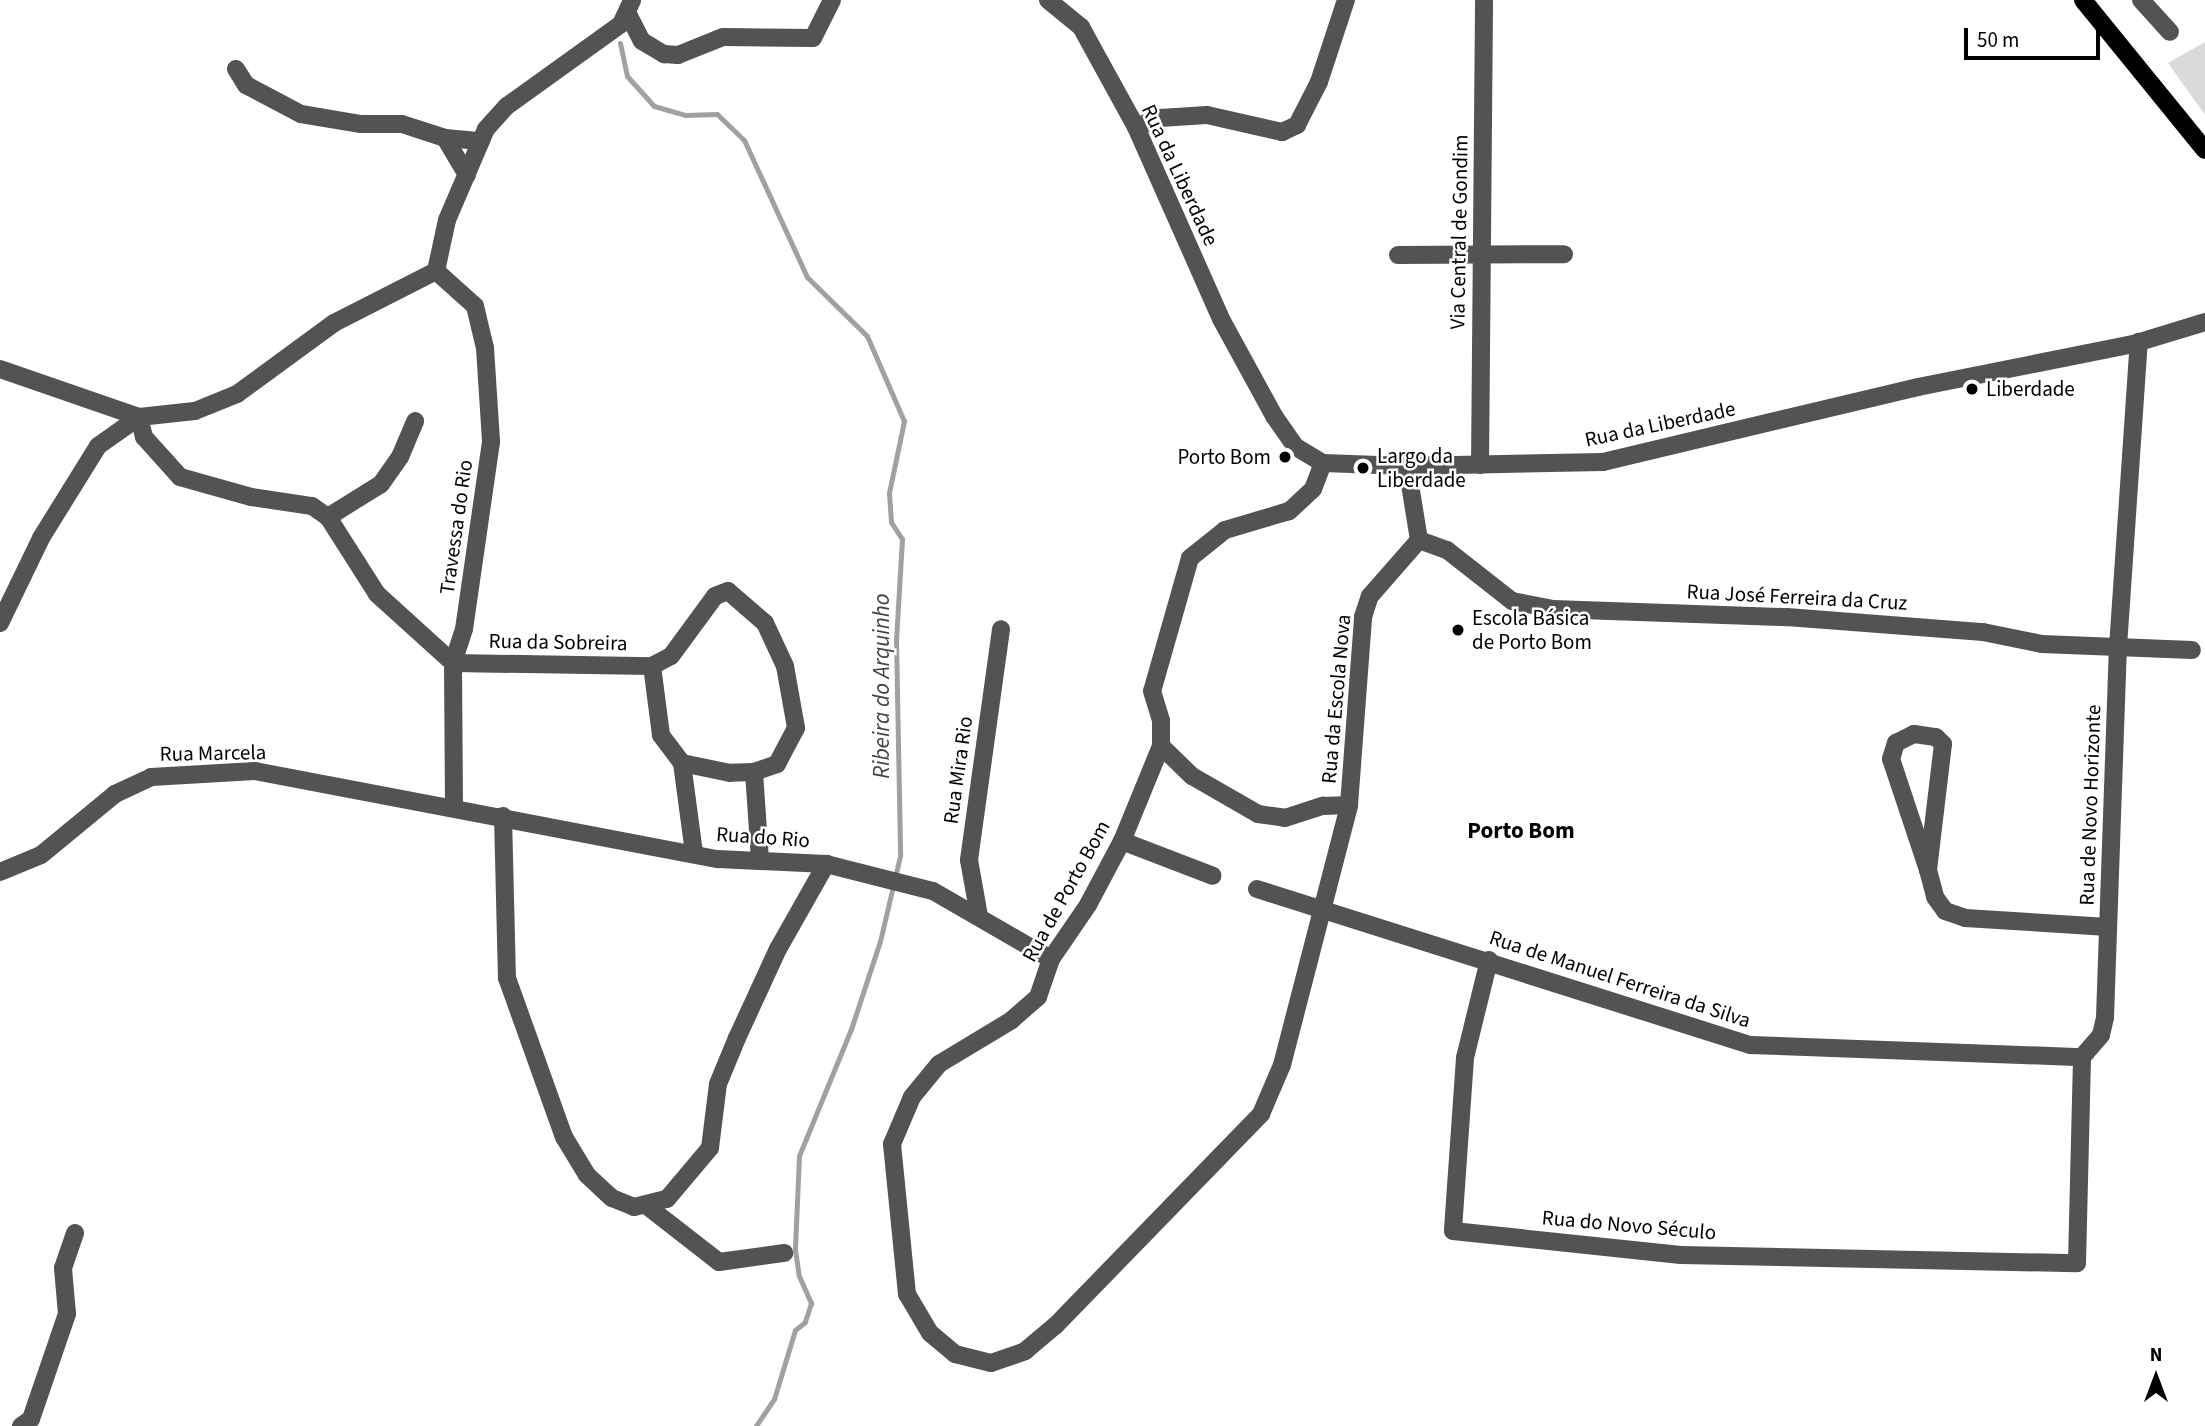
<!DOCTYPE html>
<meta charset="utf-8">
<style>
body{margin:0}
#map{position:relative;width:2205px;height:1426px;overflow:hidden;background:#fff;font-family:"Source Sans 3",sans-serif}
div>[style]{position:absolute}
[style*='--x']{left:calc(var(--x)*1px);top:calc(var(--y)*1px);width:calc(var(--w)*1px);rotate:calc(var(--a)*1deg)}
.green>*{inset:0;background:#dadada}
.stream>*{height:5px;margin:-2.5px;padding:0 2.5px;transform-origin:2.5px;border-radius:2.5px;background:#a1a1a1}
.minor>*{height:18px;margin:-9px;padding:0 9px;transform-origin:9px;border-radius:9px;background:#535353}
.major>*{height:18px;margin:-9px;padding:0 9px;transform-origin:9px;border-radius:9px;background:#000}
.dots>*{width:19px;height:19px;translate:-50% -50%;box-sizing:border-box;border:4px solid #fff;border-radius:50%}
span{translate:-50% -50%;white-space:nowrap;text-align:center;line-height:1.15;-webkit-text-stroke:5px #fff;paint-order:stroke}
.street-label{font-size:21px;color:#000}
.poi-label{font-size:21px;color:#000}
.left{translate:0 -50%;text-align:left}
.right{translate:-100% -50%;text-align:right}
.water-label{font-size:23px;color:#424242;font-style:italic}
.neighbourhood-label{font-size:23px;color:#000;font-weight:700}
.north{position:absolute;left:2121px;top:1342px;width:70px;height:70px;-webkit-text-stroke:5px #fff;paint-order:stroke;rotate:0deg;font-size:19px;font-weight:700;line-height:28px;text-align:center;color:#000}
.north::after{content:'';display:block;margin:auto;width:24px;height:32px;background:#000;clip-path:polygon(50% 0,100% 100%,50% 72%,0 100%)}
.scale{position:absolute;left:1964px;top:28px;width:136px;height:32px;box-sizing:border-box;border:4px solid #000;border-top:0;padding-left:9px;font-size:21px;line-height:24px;white-space:nowrap;color:#000;-webkit-text-stroke:5px #fff;paint-order:stroke}
</style>
<div id="map">
<div class="green">
<div style="clip-path:polygon(2205px 42px,2205px 115px,2168px 63px)"></div>
</div>
<div class="stream">
<div style="--x:620;--y:43;--w:34;--a:78"></div>
<div style="--x:627;--y:76;--w:40;--a:48"></div>
<div style="--x:654;--y:106;--w:32;--a:16"></div>
<div style="--x:685;--y:115;--w:32;--a:-2"></div>
<div style="--x:717;--y:114;--w:37;--a:44"></div>
<div style="--x:744;--y:140;--w:151;--a:65.3"></div>
<div style="--x:807;--y:277;--w:84;--a:44.5"></div>
<div style="--x:867;--y:336;--w:93;--a:66.5"></div>
<div style="--x:904;--y:421;--w:74;--a:101.8"></div>
<div style="--x:889;--y:493;--w:29;--a:86"></div>
<div style="--x:891;--y:522;--w:20;--a:57"></div>
<div style="--x:902;--y:539;--w:100;--a:93.4"></div>
<div style="--x:896;--y:639;--w:217;--a:88.9"></div>
<div style="--x:900;--y:856;--w:87;--a:103.2"></div>
<div style="--x:880;--y:941;--w:93;--a:108.2"></div>
<div style="--x:851;--y:1029;--w:137;--a:112.3"></div>
<div style="--x:799;--y:1156;--w:93;--a:92.5"></div>
<div style="--x:795;--y:1249;--w:27;--a:82"></div>
<div style="--x:799;--y:1276;--w:30;--a:66"></div>
<div style="--x:811;--y:1303;--w:20;--a:108"></div>
<div style="--x:805;--y:1322;--w:13;--a:141"></div>
<div style="--x:795;--y:1330;--w:72;--a:106.9"></div>
<div style="--x:774;--y:1399;--w:32;--a:124"></div>
</div>
<div class="minor">
<div style="--x:1048;--y:0;--w:43;--a:39.3"></div>
<div style="--x:1081;--y:27;--w:114;--a:61.2"></div>
<div style="--x:1136;--y:127;--w:210;--a:66.1"></div>
<div style="--x:1221;--y:319;--w:111;--a:61.3"></div>
<div style="--x:1274;--y:416;--w:38;--a:55"></div>
<div style="--x:1296;--y:447;--w:31;--a:31"></div>
<div style="--x:1323;--y:463;--w:84;--a:2"></div>
<div style="--x:1407;--y:466;--w:196;--a:-1.2"></div>
<div style="--x:1603;--y:462;--w:324;--a:-13.4"></div>
<div style="--x:1918;--y:387;--w:219;--a:-11.3"></div>
<div style="--x:2133;--y:344;--w:75;--a:-17"></div>
<div style="--x:2141;--y:0;--w:43;--a:47.8"></div>
<div style="--x:628;--y:14;--w:30;--a:63"></div>
<div style="--x:642;--y:41;--w:26;--a:31"></div>
<div style="--x:664;--y:54;--w:14;--a:4"></div>
<div style="--x:678;--y:55;--w:48;--a:-21.8"></div>
<div style="--x:723;--y:37;--w:90;--a:0.6"></div>
<div style="--x:813;--y:38;--w:42;--a:-63.4"></div>
<div style="--x:236;--y:69;--w:19;--a:58"></div>
<div style="--x:246;--y:85;--w:62;--a:27.8"></div>
<div style="--x:301;--y:114;--w:61;--a:9.5"></div>
<div style="--x:361;--y:124;--w:41;--a:0"></div>
<div style="--x:402;--y:124;--w:45;--a:18"></div>
<div style="--x:445;--y:138;--w:36;--a:5"></div>
<div style="--x:1136;--y:127;--w:26;--a:-21"></div>
<div style="--x:1160;--y:118;--w:47;--a:-3.7"></div>
<div style="--x:1207;--y:115;--w:77;--a:12.8"></div>
<div style="--x:1282;--y:132;--w:17;--a:-25"></div>
<div style="--x:1297;--y:125;--w:48;--a:-62.9"></div>
<div style="--x:1319;--y:82;--w:86;--a:-71.8"></div>
<div style="--x:445;--y:138;--w:43;--a:59.3"></div>
<div style="--x:1398;--y:255;--w:166;--a:-0.3"></div>
<div style="--x:436;--y:271;--w:52;--a:41.9"></div>
<div style="--x:475;--y:306;--w:43;--a:76.6"></div>
<div style="--x:485;--y:348;--w:94;--a:86.3"></div>
<div style="--x:491;--y:442;--w:189;--a:98.2"></div>
<div style="--x:464;--y:629;--w:36;--a:108"></div>
<div style="--x:453;--y:663;--w:143;--a:89.6"></div>
<div style="--x:436;--y:271;--w:52;--a:-77.8"></div>
<div style="--x:447;--y:220;--w:99;--a:-66.8"></div>
<div style="--x:486;--y:129;--w:31;--a:-48"></div>
<div style="--x:507;--y:106;--w:140;--a:-35.7"></div>
<div style="--x:621;--y:24;--w:26;--a:-65"></div>
<div style="--x:0;--y:369;--w:147;--a:19.1"></div>
<div style="--x:139;--y:417;--w:56;--a:-6.1"></div>
<div style="--x:195;--y:411;--w:45;--a:-22"></div>
<div style="--x:237;--y:394;--w:120;--a:-36.2"></div>
<div style="--x:334;--y:323;--w:114;--a:-27"></div>
<div style="--x:139;--y:417;--w:21;--a:76"></div>
<div style="--x:144;--y:437;--w:54;--a:48"></div>
<div style="--x:180;--y:477;--w:74;--a:15.7"></div>
<div style="--x:251;--y:497;--w:62;--a:8.4"></div>
<div style="--x:312;--y:506;--w:19;--a:35"></div>
<div style="--x:328;--y:517;--w:91;--a:57.5"></div>
<div style="--x:377;--y:594;--w:103;--a:42.2"></div>
<div style="--x:1323;--y:463;--w:28;--a:111"></div>
<div style="--x:1313;--y:489;--w:33;--a:137"></div>
<div style="--x:1289;--y:511;--w:67;--a:163.5"></div>
<div style="--x:1225;--y:530;--w:45;--a:141.3"></div>
<div style="--x:1190;--y:558;--w:138;--a:105.9"></div>
<div style="--x:1152;--y:691;--w:31;--a:73"></div>
<div style="--x:1161;--y:721;--w:25;--a:90"></div>
<div style="--x:1161;--y:746;--w:103;--a:112.3"></div>
<div style="--x:1122;--y:841;--w:72;--a:118"></div>
<div style="--x:1088;--y:905;--w:65;--a:124.4"></div>
<div style="--x:1051;--y:959;--w:40;--a:108.9"></div>
<div style="--x:1038;--y:997;--w:35;--a:139"></div>
<div style="--x:1012;--y:1020;--w:85;--a:148.9"></div>
<div style="--x:939;--y:1064;--w:43;--a:129.3"></div>
<div style="--x:912;--y:1097;--w:51;--a:113.1"></div>
<div style="--x:892;--y:1144;--w:151;--a:84.3"></div>
<div style="--x:907;--y:1294;--w:45;--a:59.5"></div>
<div style="--x:930;--y:1333;--w:33;--a:40"></div>
<div style="--x:955;--y:1354;--w:37;--a:14"></div>
<div style="--x:991;--y:1363;--w:36;--a:-19"></div>
<div style="--x:1025;--y:1351;--w:39;--a:-40"></div>
<div style="--x:1055;--y:1326;--w:296;--a:-45.8"></div>
<div style="--x:1261;--y:1114;--w:53;--a:-66.8"></div>
<div style="--x:1282;--y:1065;--w:268;--a:-75.5"></div>
<div style="--x:1349;--y:805;--w:189;--a:-85.7"></div>
<div style="--x:1363;--y:617;--w:22;--a:-72"></div>
<div style="--x:1370;--y:596;--w:74;--a:-48.8"></div>
<div style="--x:1480;--y:465;--w:465;--a:-89.5"></div>
<div style="--x:1407;--y:466;--w:75;--a:80.8"></div>
<div style="--x:328;--y:517;--w:62;--a:-31.9"></div>
<div style="--x:381;--y:484;--w:33;--a:-55"></div>
<div style="--x:400;--y:457;--w:39;--a:-67"></div>
<div style="--x:1419;--y:540;--w:30;--a:20"></div>
<div style="--x:1447;--y:550;--w:83;--a:38.1"></div>
<div style="--x:1512;--y:601;--w:42;--a:11"></div>
<div style="--x:1553;--y:609;--w:234;--a:2"></div>
<div style="--x:1787;--y:617;--w:197;--a:4.4"></div>
<div style="--x:1983;--y:632;--w:60;--a:11.5"></div>
<div style="--x:2042;--y:644;--w:150;--a:2.3"></div>
<div style="--x:0;--y:623;--w:94;--a:-64.2"></div>
<div style="--x:41;--y:538;--w:108;--a:-58.2"></div>
<div style="--x:98;--y:446;--w:50;--a:-35.3"></div>
<div style="--x:453;--y:663;--w:199;--a:0.9"></div>
<div style="--x:652;--y:666;--w:21;--a:-28"></div>
<div style="--x:671;--y:656;--w:74;--a:-53.7"></div>
<div style="--x:715;--y:596;--w:14;--a:-21"></div>
<div style="--x:728;--y:591;--w:49;--a:40.9"></div>
<div style="--x:765;--y:623;--w:47;--a:65.1"></div>
<div style="--x:785;--y:666;--w:63;--a:79.9"></div>
<div style="--x:796;--y:728;--w:41;--a:117.8"></div>
<div style="--x:777;--y:764;--w:24;--a:161"></div>
<div style="--x:754;--y:772;--w:24;--a:178"></div>
<div style="--x:730;--y:773;--w:49;--a:-168.2"></div>
<div style="--x:682;--y:763;--w:35;--a:-127"></div>
<div style="--x:661;--y:735;--w:70;--a:-97.4"></div>
<div style="--x:1161;--y:746;--w:43;--a:44.1"></div>
<div style="--x:1192;--y:776;--w:76;--a:29.9"></div>
<div style="--x:1258;--y:814;--w:27;--a:8"></div>
<div style="--x:1285;--y:818;--w:40;--a:-18"></div>
<div style="--x:1323;--y:806;--w:26;--a:-2"></div>
<div style="--x:682;--y:763;--w:91;--a:82.4"></div>
<div style="--x:754;--y:772;--w:87;--a:86.1"></div>
<div style="--x:503;--y:816;--w:162;--a:88.6"></div>
<div style="--x:507;--y:978;--w:169;--a:70.3"></div>
<div style="--x:564;--y:1137;--w:44;--a:58.8"></div>
<div style="--x:587;--y:1175;--w:34;--a:43"></div>
<div style="--x:612;--y:1198;--w:24;--a:22"></div>
<div style="--x:634;--y:1207;--w:34;--a:-14"></div>
<div style="--x:667;--y:1199;--w:67;--a:-49.9"></div>
<div style="--x:710;--y:1148;--w:64;--a:-82.9"></div>
<div style="--x:718;--y:1084;--w:50;--a:-67.6"></div>
<div style="--x:737;--y:1038;--w:98;--a:-65.3"></div>
<div style="--x:778;--y:949;--w:98;--a:-60.5"></div>
<div style="--x:1122;--y:841;--w:97;--a:21"></div>
<div style="--x:1928;--y:870;--w:117;--a:-108.4"></div>
<div style="--x:1891;--y:759;--w:17;--a:-73"></div>
<div style="--x:1896;--y:743;--w:20;--a:-27"></div>
<div style="--x:1914;--y:734;--w:22;--a:8"></div>
<div style="--x:1936;--y:737;--w:10;--a:45"></div>
<div style="--x:1943;--y:744;--w:127;--a:96.8"></div>
<div style="--x:1928;--y:870;--w:28;--a:75"></div>
<div style="--x:1935;--y:897;--w:17;--a:54"></div>
<div style="--x:1945;--y:911;--w:21;--a:19"></div>
<div style="--x:1965;--y:918;--w:143;--a:3.6"></div>
<div style="--x:0;--y:872;--w:44;--a:-22.5"></div>
<div style="--x:41;--y:855;--w:96;--a:-39.5"></div>
<div style="--x:115;--y:794;--w:40;--a:-25"></div>
<div style="--x:151;--y:777;--w:104;--a:-3.3"></div>
<div style="--x:255;--y:771;--w:471;--a:10.8"></div>
<div style="--x:718;--y:859;--w:108;--a:2.7"></div>
<div style="--x:826;--y:864;--w:110;--a:14.2"></div>
<div style="--x:933;--y:891;--w:136;--a:30"></div>
<div style="--x:1257;--y:889;--w:517;--a:17.56"></div>
<div style="--x:1750;--y:1045;--w:332;--a:2.1"></div>
<div style="--x:979;--y:916;--w:57;--a:-100.1"></div>
<div style="--x:969;--y:860;--w:233;--a:-82.1"></div>
<div style="--x:1489;--y:960;--w:101;--a:103.8"></div>
<div style="--x:1465;--y:1058;--w:173;--a:94"></div>
<div style="--x:1453;--y:1231;--w:229;--a:6"></div>
<div style="--x:1681;--y:1255;--w:396;--a:1.2"></div>
<div style="--x:2077;--y:1263;--w:206;--a:-88.6"></div>
<div style="--x:2082;--y:1057;--w:29;--a:-49"></div>
<div style="--x:2101;--y:1035;--w:18;--a:-77"></div>
<div style="--x:2105;--y:1017;--w:370;--a:-88"></div>
<div style="--x:2118;--y:647;--w:306;--a:-86.1"></div>
<div style="--x:647;--y:1206;--w:91;--a:37.9"></div>
<div style="--x:719;--y:1262;--w:66;--a:-7.9"></div>
<div style="--x:21;--y:1426;--w:12;--a:-35"></div>
<div style="--x:31;--y:1419;--w:111;--a:-71.1"></div>
<div style="--x:67;--y:1314;--w:46;--a:-95"></div>
<div style="--x:63;--y:1268;--w:37;--a:-71"></div>
</div>
<div class="major">
<div style="--x:2083;--y:0;--w:193;--a:50.9"></div>
</div>
<div class="dots">
<div style="left:1972px;top:389px;background:#000"></div>
<div style="left:1285px;top:457px;background:#000"></div>
<div style="left:1363px;top:468px;background:#000"></div>
<div style="left:1458px;top:630px;background:#000"></div>
</div>
<div class="street-label">
<span style="left:1180px;top:175px;rotate:65deg">Rua da Liberdade</span>
<span style="left:1459px;top:232px;rotate:-89deg">Via Central de Gondim</span>
<span style="left:1660px;top:424px;rotate:-12deg">Rua da Liberdade</span>
<span style="left:456px;top:527px;rotate:-82deg">Travessa do Rio</span>
<span style="left:1797px;top:597px;rotate:3deg">Rua José Ferreira da Cruz</span>
<span style="left:558px;top:642px;rotate:1deg">Rua da Sobreira</span>
<span style="left:1336px;top:699px;rotate:-85deg">Rua da Escola Nova</span>
<span style="left:213px;top:753px;rotate:-1deg">Rua Marcela</span>
<span style="left:958px;top:770px;rotate:-82deg">Rua Mira Rio</span>
<span style="left:2090px;top:805px;rotate:-88deg">Rua de Novo Horizonte</span>
<span style="left:763px;top:837px;rotate:4deg">Rua do Rio</span>
<span style="left:1066px;top:891px;rotate:-61deg">Rua de Porto Bom</span>
<span style="left:1620px;top:979px;rotate:18deg">Rua de Manuel Ferreira da Silva</span>
<span style="left:1629px;top:1225px;rotate:5deg">Rua do Novo Século</span>
</div>
<div class="poi-label">
<span class="left" style="left:1986px;top:389px">Liberdade</span>
<span class="left" style="left:1377px;top:468px">Largo da<br>Liberdade</span>
<span class="right" style="left:1271px;top:457px">Porto Bom</span>
<span class="left" style="left:1472px;top:630px">Escola Básica<br>de Porto Bom</span>
</div>
<div class="water-label">
<span style="left:882px;top:686px;rotate:-90deg">Ribeira do Arquinho</span>
</div>
<div class="neighbourhood-label">
<span style="left:1521px;top:831px">Porto Bom</span>
</div>
<div class="north">N</div>
<div class="scale">50 m</div>
</div>
